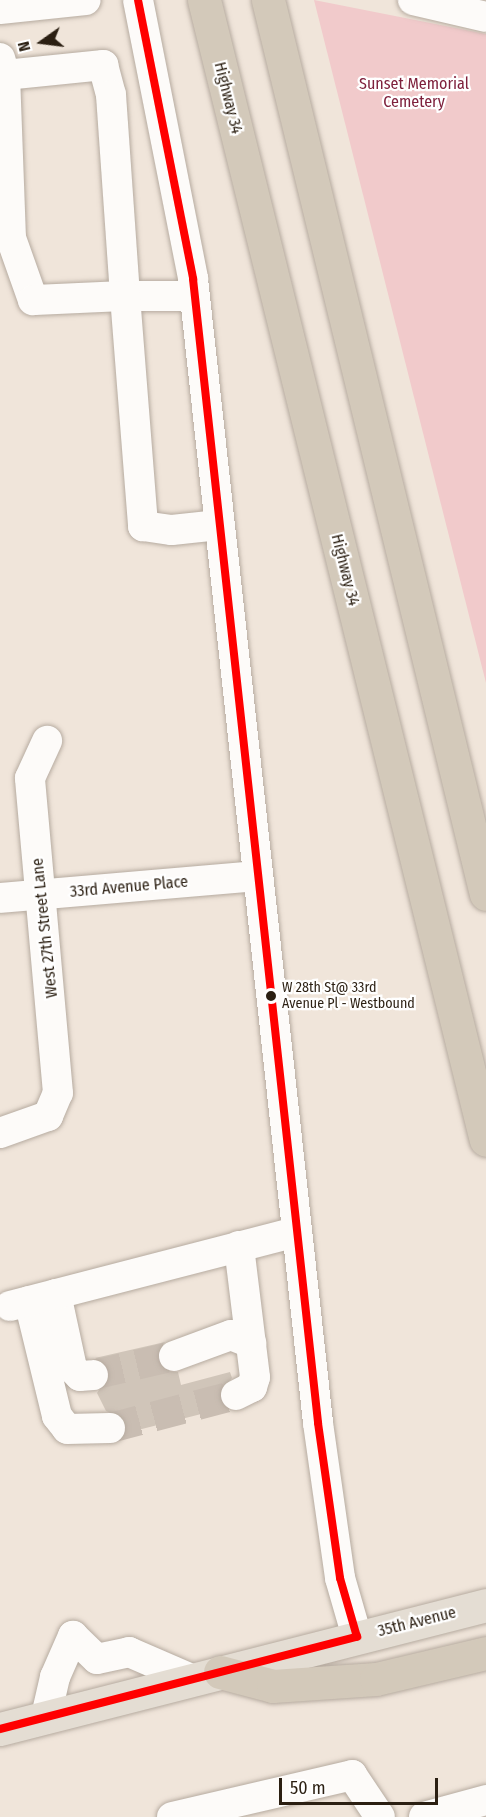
<!DOCTYPE html>
<style>
body{margin:0}
#map{position:relative;width:486px;height:1817px;overflow:hidden;background:#f0e5da;font-family:"Fira Sans Condensed",sans-serif}
div>[style]{position:absolute}
[style*='--x']{left:calc(var(--x)*1px);top:calc(var(--y)*1px);width:calc(var(--w)*1px);rotate:calc(var(--a)*1deg)}
.green>*{inset:0;background:#f1cacb}
.building>*{inset:0;background:#d0c5b9}
.minor-tunnel>*{height:30px;margin-top:-15px;transform-origin:0;background:repeating-linear-gradient(90deg,#c9bdb2 0 30px,transparent 0 45px)}
.roads{filter:drop-shadow(0 0 2px #b6aba0) drop-shadow(0 0 2px #b6aba0)}
.minor>*{height:30px;margin:-15px;padding:0 15px;transform-origin:15px;border-radius:15px;background:#fdfbf9}
.major>*{height:33px;margin:-16.5px;padding:0 16.5px;transform-origin:16.5px;border-radius:16.5px;background:#e4ddd3}
.highway>*{height:33px;margin:-16.5px;padding:0 16.5px;transform-origin:16.5px;border-radius:16.5px;background:#d3c9ba}
.bus-1>*{height:8px;margin:-4px;padding:0 4px;transform-origin:4px;border-radius:4px;background:#f00}
.dots>*{width:16px;height:16px;translate:-50% -50%;box-sizing:border-box;border:3px solid #fff;border-radius:50%}
span{translate:-50% -50%;white-space:nowrap;text-align:center;line-height:1.15;-webkit-text-stroke:4.5px #fff;paint-order:stroke}
.bus-label{font-size:14px;color:#2b1f12}
.left{translate:0 -50%;text-align:left}
.park-label{font-size:16px;color:#7e203c}
.street-label{font-size:16px;color:#2b1f12}
.north{position:absolute;left:12px;top:12px;width:60px;height:60px;-webkit-text-stroke:4px #fff;paint-order:stroke;rotate:256deg;font-size:16px;font-weight:700;line-height:24px;text-align:center;color:#2b1f12}
.north::after{content:'';display:block;margin:auto;width:21px;height:27px;background:#2b1f12;clip-path:polygon(50% 0,100% 100%,50% 72%,0 100%)}
.scale{position:absolute;left:279px;top:1778px;width:159px;height:27px;box-sizing:border-box;border:3px solid #2b1f12;border-top:0;padding-left:8px;font-size:18px;line-height:21px;white-space:nowrap;color:#2b1f12;-webkit-text-stroke:4px #fff;paint-order:stroke}
</style>
<div id="map">
<div class="green">
<div style="clip-path:polygon(314px 0,486px 34px,486px 683px)"></div>
</div>
<div class="building">
<div style="clip-path:polygon(165px 1342px,157px 1353px,158px 1361px,163px 1370px,178px 1372px,181px 1385px,230px 1372px,232px 1378px,219px 1393px,225px 1408px,126px 1433px,124px 1419px,106px 1411px,97px 1393px,110px 1374px,107px 1365px,95px 1358px)"></div>
</div>
<div class="minor-tunnel">
<div style="--x:93;--y:1375;--w:83;--a:-13.2"></div>
<div style="--x:110;--y:1428;--w:130;--a:-14.7"></div>
</div>
<div class="roads">
<div class="minor">
<div style="--x:138;--y:0;--w:284;--a:78.8"></div>
<div style="--x:193;--y:279;--w:1151;--a:83.76"></div>
<div style="--x:318;--y:1423;--w:157;--a:81.9"></div>
<div style="--x:340;--y:1578;--w:61;--a:73.9"></div>
<div style="--x:413;--y:0;--w:75;--a:13.1"></div>
<div style="--x:0;--y:9;--w:86;--a:-6"></div>
<div style="--x:0;--y:58;--w:18;--a:74"></div>
<div style="--x:5;--y:75;--w:99;--a:-5.8"></div>
<div style="--x:103;--y:65;--w:31;--a:75"></div>
<div style="--x:111;--y:95;--w:201;--a:86"></div>
<div style="--x:125;--y:296;--w:69;--a:0"></div>
<div style="--x:5;--y:75;--w:163;--a:87.9"></div>
<div style="--x:11;--y:238;--w:66;--a:70.5"></div>
<div style="--x:33;--y:300;--w:92;--a:-2.5"></div>
<div style="--x:125;--y:296;--w:231;--a:85.5"></div>
<div style="--x:143;--y:526;--w:29;--a:8"></div>
<div style="--x:172;--y:530;--w:47;--a:-6.1"></div>
<div style="--x:0;--y:898;--w:258;--a:-4.9"></div>
<div style="--x:0;--y:1133;--w:51;--a:-19.5"></div>
<div style="--x:48;--y:1116;--w:25;--a:-67"></div>
<div style="--x:58;--y:1093;--w:316;--a:-95.1"></div>
<div style="--x:30;--y:778;--w:41;--a:-65.3"></div>
<div style="--x:56;--y:1294;--w:76;--a:77.8"></div>
<div style="--x:72;--y:1368;--w:11;--a:45"></div>
<div style="--x:80;--y:1376;--w:13;--a:-4"></div>
<div style="--x:29;--y:1301;--w:118;--a:76.3"></div>
<div style="--x:57;--y:1416;--w:16;--a:52"></div>
<div style="--x:67;--y:1429;--w:43;--a:-1.3"></div>
<div style="--x:10;--y:1306;--w:296;--a:-14.5"></div>
<div style="--x:174;--y:1356;--w:61;--a:-20.2"></div>
<div style="--x:231;--y:1335;--w:22;--a:22"></div>
<div style="--x:236;--y:1395;--w:18;--a:-27"></div>
<div style="--x:252;--y:1387;--w:10;--a:-73"></div>
<div style="--x:255;--y:1377;--w:132;--a:-97"></div>
<div style="--x:46;--y:1716;--w:40;--a:-77"></div>
<div style="--x:55;--y:1677;--w:45;--a:-66.3"></div>
<div style="--x:73;--y:1636;--w:33;--a:44"></div>
<div style="--x:97;--y:1659;--w:33;--a:-12"></div>
<div style="--x:129;--y:1652;--w:68;--a:23.5"></div>
<div style="--x:172;--y:1817;--w:185;--a:-13.1"></div>
<div style="--x:352;--y:1775;--w:50;--a:56.3"></div>
<div style="--x:424;--y:1817;--w:64;--a:-15.3"></div>
</div>
<div class="major">
<div style="--x:0;--y:1729;--w:502;--a:-14.31"></div>
</div>
<div class="highway">
<div style="--x:204;--y:0;--w:1174;--a:76.11"></div>
<div style="--x:268;--y:0;--w:920;--a:76.3"></div>
<div style="--x:220;--y:1672;--w:55;--a:14.8"></div>
<div style="--x:273;--y:1686;--w:103;--a:-3.9"></div>
<div style="--x:376;--y:1679;--w:113;--a:-13.3"></div>
</div>
</div>
<div class="bus-1">
<div style="--x:138;--y:0;--w:284;--a:78.8"></div>
<div style="--x:193;--y:279;--w:1151;--a:83.76"></div>
<div style="--x:318;--y:1423;--w:157;--a:81.9"></div>
<div style="--x:340;--y:1578;--w:61;--a:73.9"></div>
<div style="--x:0;--y:1729;--w:369;--a:-14.5"></div>
</div>
<div class="dots">
<div style="left:271px;top:996px;background:#2b1f12"></div>
</div>
<div class="bus-label">
<span class="left" style="left:282px;top:996px">W 28th St@ 33rd<br>Avenue Pl - Westbound</span>
</div>
<div class="park-label">
<span style="left:414px;top:93px">Sunset Memorial<br>Cemetery</span>
</div>
<div class="street-label">
<span style="left:228px;top:98px;rotate:76deg">Highway 34</span>
<span style="left:345px;top:570px;rotate:76deg">Highway 34</span>
<span style="left:129px;top:887px;rotate:-5deg">33rd Avenue Place</span>
<span style="left:45px;top:928px;rotate:-96deg">West 27th Street Lane</span>
<span style="left:417px;top:1622px;rotate:-14deg">35th Avenue</span>
</div>
<div class="north">N</div>
<div class="scale">50 m</div>
</div>
